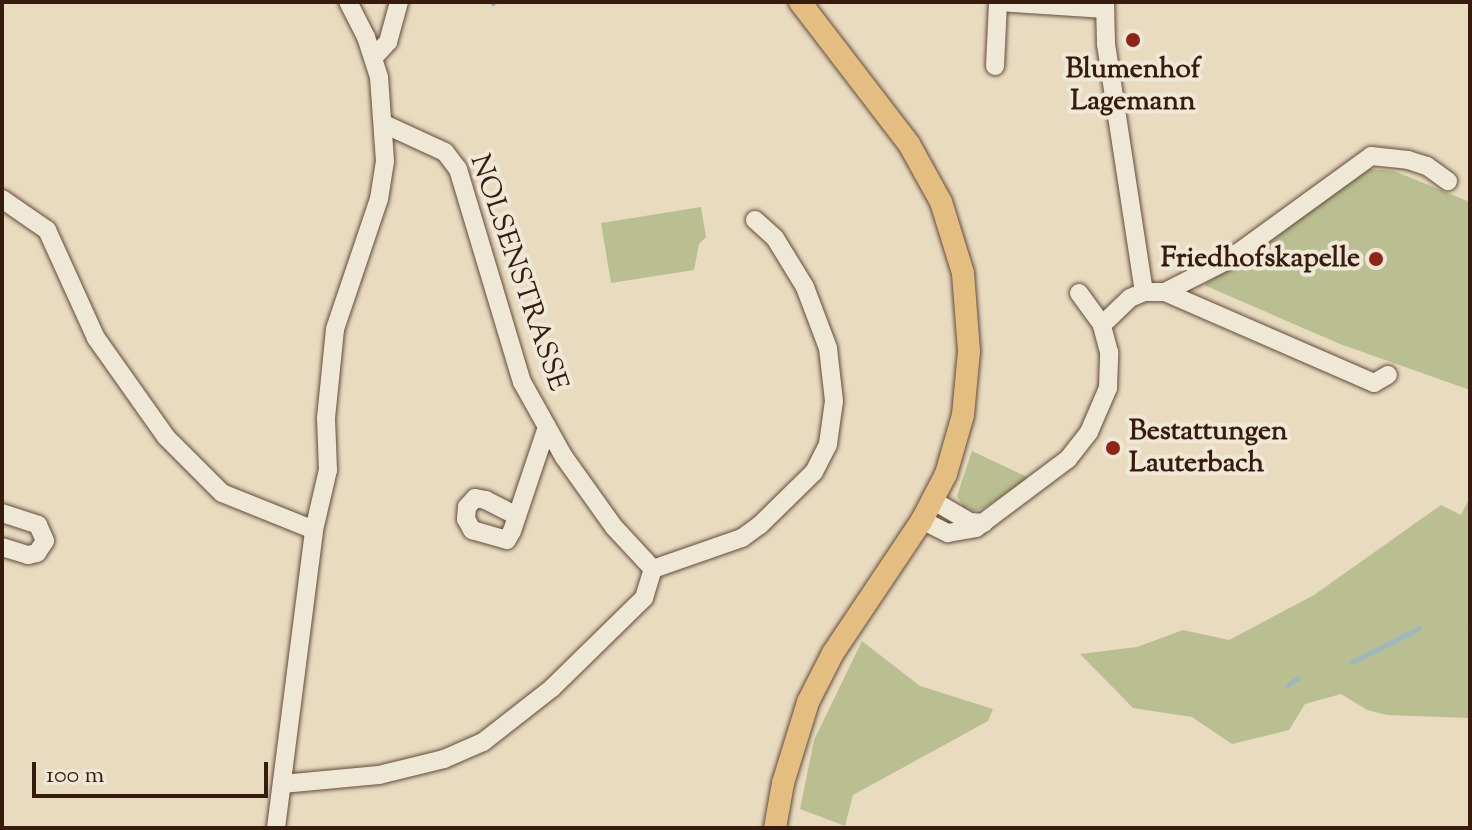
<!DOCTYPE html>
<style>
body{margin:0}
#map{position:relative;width:1472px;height:830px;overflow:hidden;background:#e8dbc0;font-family:"Sorts Mill Goudy",serif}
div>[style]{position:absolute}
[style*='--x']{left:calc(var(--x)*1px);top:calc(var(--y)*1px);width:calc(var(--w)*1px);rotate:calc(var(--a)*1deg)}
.green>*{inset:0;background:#b9bf90}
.stream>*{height:5px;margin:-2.5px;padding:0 2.5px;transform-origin:2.5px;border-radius:2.5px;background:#9cb8bd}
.roads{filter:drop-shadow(0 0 2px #634b3a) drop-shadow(0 0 2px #634b3a)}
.minor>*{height:18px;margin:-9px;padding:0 9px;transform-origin:9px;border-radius:9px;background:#f0e8d6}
.major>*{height:22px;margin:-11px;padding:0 11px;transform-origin:11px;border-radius:11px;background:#e4be80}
.dots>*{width:22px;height:22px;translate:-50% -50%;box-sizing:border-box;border:4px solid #f0e8d6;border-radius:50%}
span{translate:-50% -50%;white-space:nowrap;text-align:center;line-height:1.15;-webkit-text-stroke:8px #f0e8d6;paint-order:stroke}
.poi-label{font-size:28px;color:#371b0d;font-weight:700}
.right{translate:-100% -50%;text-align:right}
.left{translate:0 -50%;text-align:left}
.street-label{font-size:28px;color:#371b0d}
.frame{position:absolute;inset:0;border:4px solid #371b0d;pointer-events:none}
.scale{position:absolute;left:32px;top:762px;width:236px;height:36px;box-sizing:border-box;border:4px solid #371b0d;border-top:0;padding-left:10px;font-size:24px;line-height:28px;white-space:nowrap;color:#371b0d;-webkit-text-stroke:6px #f0e8d6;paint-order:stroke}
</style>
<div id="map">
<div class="green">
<div style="clip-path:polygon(1370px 169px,1394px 171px,1470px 202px,1470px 390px,1340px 344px,1204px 285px)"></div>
<div style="clip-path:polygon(701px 207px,706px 237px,699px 244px,694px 270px,611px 283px,601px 223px)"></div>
<div style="clip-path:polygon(972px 451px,1029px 478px,984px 508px,974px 511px,964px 508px,957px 496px)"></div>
<div style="clip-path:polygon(1470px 497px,1470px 718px,1387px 715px,1367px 710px,1341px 694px,1305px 704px,1289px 730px,1232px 744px,1192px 717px,1133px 708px,1080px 654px,1137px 647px,1183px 630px,1229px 640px,1314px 595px,1441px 505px,1461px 515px)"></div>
<div style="clip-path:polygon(862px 641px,920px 686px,993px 709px,988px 721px,853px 795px,845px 826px,800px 809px,814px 740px)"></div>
</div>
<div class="stream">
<div style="--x:493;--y:3;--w:1;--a:-45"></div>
<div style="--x:1469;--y:628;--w:1;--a:0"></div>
<div style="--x:1352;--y:662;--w:75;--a:-26.9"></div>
<div style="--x:1288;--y:685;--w:12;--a:-35"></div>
</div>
<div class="roads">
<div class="minor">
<div style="--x:998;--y:2;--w:107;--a:3.7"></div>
<div style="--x:1105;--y:2;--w:42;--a:88.6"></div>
<div style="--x:1106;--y:44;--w:251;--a:81.3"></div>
<div style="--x:374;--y:57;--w:21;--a:-47"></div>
<div style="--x:388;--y:42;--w:41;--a:-74.6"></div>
<div style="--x:995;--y:66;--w:64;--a:-87.3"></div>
<div style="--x:384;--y:124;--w:67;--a:24.7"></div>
<div style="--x:445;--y:152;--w:21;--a:53"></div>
<div style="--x:458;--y:169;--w:222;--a:73.3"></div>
<div style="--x:522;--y:382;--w:86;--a:60.8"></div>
<div style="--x:564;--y:457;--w:86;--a:54.5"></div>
<div style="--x:614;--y:527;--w:57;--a:47.1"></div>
<div style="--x:2;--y:199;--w:55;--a:34.6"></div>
<div style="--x:47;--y:230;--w:119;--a:65.6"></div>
<div style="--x:96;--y:338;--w:121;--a:54.7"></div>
<div style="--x:166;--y:437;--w:79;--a:45"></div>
<div style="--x:222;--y:493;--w:99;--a:21.9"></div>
<div style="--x:1165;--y:292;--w:71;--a:-26.9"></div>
<div style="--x:1228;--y:260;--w:177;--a:-36"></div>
<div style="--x:1371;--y:156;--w:37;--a:6"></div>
<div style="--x:1408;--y:160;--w:20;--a:18"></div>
<div style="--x:1427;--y:166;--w:26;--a:36"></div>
<div style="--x:1079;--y:293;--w:39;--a:54"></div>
<div style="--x:934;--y:501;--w:42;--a:30.3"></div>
<div style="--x:970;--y:522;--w:14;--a:4"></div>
<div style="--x:2;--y:513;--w:38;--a:18"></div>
<div style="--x:38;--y:525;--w:17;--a:66"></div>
<div style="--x:45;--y:541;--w:14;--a:124"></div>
<div style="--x:37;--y:553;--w:9;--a:167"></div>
<div style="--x:28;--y:555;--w:27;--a:-163"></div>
<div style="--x:517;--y:516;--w:35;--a:-153"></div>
<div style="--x:486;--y:500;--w:11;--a:-170"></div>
<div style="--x:475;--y:498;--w:12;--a:132"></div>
<div style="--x:467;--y:507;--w:12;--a:95"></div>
<div style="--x:466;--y:519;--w:13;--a:61"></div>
<div style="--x:472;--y:530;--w:36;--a:16"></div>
<div style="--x:507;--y:540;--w:10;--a:-61"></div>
<div style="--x:512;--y:531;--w:107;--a:-71.4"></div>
<div style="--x:922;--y:520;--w:29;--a:27"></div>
<div style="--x:948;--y:533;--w:28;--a:-10"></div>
<div style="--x:976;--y:528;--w:115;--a:-36.9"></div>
<div style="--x:1068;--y:459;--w:34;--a:-52"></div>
<div style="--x:1089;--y:432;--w:48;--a:-66.6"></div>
<div style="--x:1108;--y:388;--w:36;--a:-88"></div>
<div style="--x:1109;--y:352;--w:28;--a:-105"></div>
<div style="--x:1102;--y:325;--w:39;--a:-44"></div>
<div style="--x:1130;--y:298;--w:15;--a:-23"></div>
<div style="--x:1144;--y:292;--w:21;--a:0"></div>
<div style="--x:1165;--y:292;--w:228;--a:23.5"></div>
<div style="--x:1374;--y:383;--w:16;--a:-30"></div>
<div style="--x:653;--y:569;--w:94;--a:-19.2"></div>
<div style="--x:742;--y:538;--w:22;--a:-36"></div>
<div style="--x:760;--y:525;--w:76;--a:-44.5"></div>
<div style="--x:814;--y:472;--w:31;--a:-63"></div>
<div style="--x:828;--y:444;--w:43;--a:-82.1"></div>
<div style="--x:834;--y:401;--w:53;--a:-96.5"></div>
<div style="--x:828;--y:348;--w:65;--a:-110.7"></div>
<div style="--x:805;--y:287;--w:57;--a:-121.5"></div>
<div style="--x:775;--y:238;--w:27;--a:-138"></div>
<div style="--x:282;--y:784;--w:97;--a:-5.3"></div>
<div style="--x:379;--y:775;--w:67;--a:-13.8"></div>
<div style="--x:444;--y:759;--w:43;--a:-23.6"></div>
<div style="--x:483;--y:742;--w:88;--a:-38"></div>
<div style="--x:552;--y:688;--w:129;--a:-44.4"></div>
<div style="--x:644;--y:598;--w:30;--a:-73"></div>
<div style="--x:276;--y:828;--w:300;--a:-82.7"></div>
<div style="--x:314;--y:530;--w:62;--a:-76.9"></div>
<div style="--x:328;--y:470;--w:52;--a:-92.2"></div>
<div style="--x:326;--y:418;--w:89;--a:-84.2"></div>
<div style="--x:335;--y:329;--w:137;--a:-71.3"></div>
<div style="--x:379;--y:199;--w:38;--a:-81"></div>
<div style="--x:385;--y:161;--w:84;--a:-94.1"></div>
<div style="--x:379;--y:77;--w:42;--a:-108"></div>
<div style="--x:366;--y:37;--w:39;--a:-117"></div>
</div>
<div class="major">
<div style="--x:775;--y:828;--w:46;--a:-79.9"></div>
<div style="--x:783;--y:783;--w:85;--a:-72.8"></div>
<div style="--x:808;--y:702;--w:55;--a:-63"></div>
<div style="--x:833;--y:653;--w:160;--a:-56.2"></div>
<div style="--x:922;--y:520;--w:52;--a:-62.4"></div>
<div style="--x:946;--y:474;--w:61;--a:-73.9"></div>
<div style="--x:963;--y:415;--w:64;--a:-84.6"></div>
<div style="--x:969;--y:351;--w:78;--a:-94.4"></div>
<div style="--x:963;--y:273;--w:74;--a:-107.2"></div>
<div style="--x:941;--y:202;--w:66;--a:-118.9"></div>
<div style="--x:909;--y:144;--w:179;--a:-127.5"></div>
</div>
</div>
<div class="dots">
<div style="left:1133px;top:40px;background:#8f2418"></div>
<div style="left:1376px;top:259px;background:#8f2418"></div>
<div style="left:1113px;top:448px;background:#8f2418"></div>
</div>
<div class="poi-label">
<span style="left:1133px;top:86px">Blumenhof<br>Lagemann</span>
<span class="right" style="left:1360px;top:259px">Friedhofskapelle</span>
<span class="left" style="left:1129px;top:448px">Bestattungen<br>Lauterbach</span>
</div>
<div class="street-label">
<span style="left:518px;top:273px;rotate:71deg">NOLSENSTRASSE</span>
</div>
<div class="frame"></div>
<div class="scale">100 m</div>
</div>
